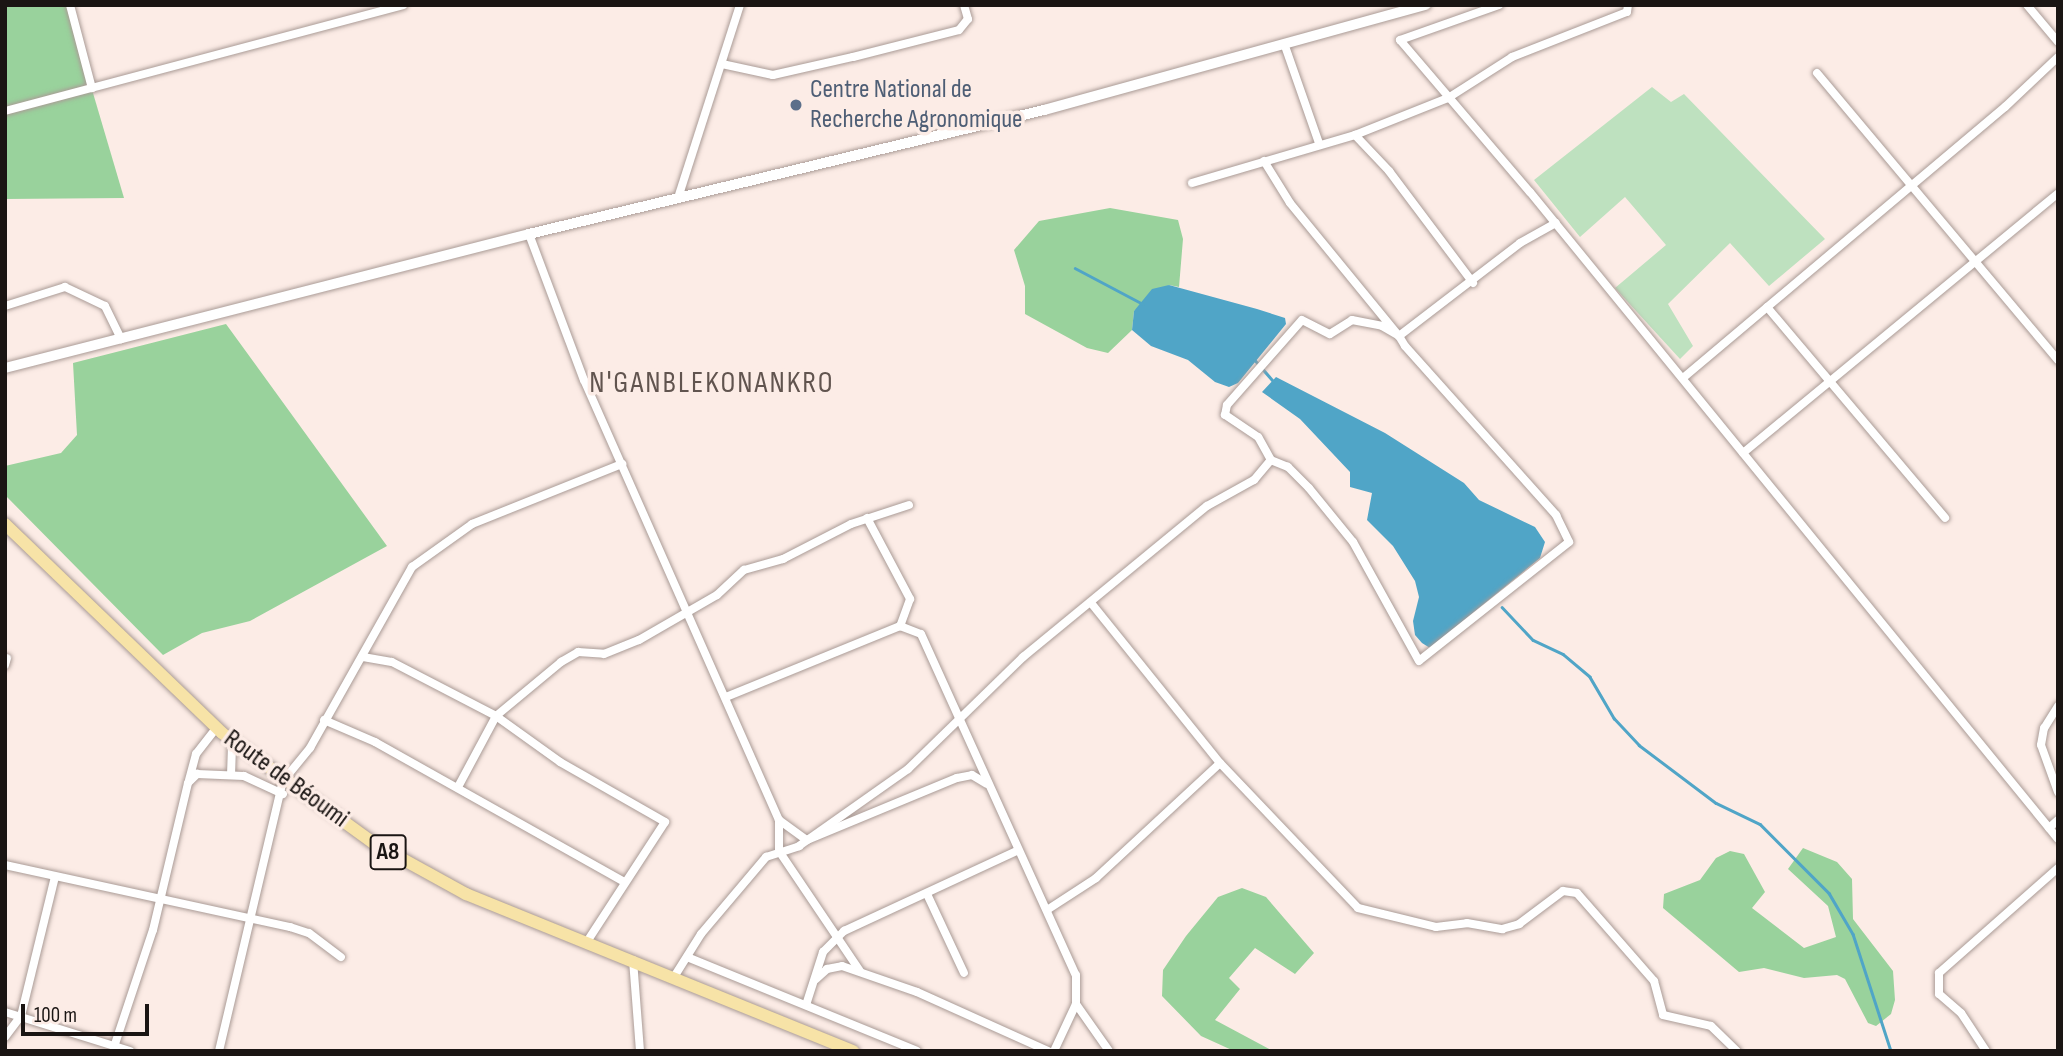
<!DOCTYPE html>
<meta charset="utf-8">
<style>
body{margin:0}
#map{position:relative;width:2063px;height:1056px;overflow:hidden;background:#fcece6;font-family:"Sofia Sans Condensed",sans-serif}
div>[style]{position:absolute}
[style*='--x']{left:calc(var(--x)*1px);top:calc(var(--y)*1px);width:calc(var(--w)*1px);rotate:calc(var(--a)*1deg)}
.green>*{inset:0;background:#bee1bf}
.forest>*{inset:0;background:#99d29c}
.water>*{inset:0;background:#50a5c7}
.stream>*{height:2.5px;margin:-1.25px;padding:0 1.25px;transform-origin:1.25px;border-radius:1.25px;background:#50a5c7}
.roads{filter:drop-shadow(0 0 2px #aa9b96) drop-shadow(0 0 2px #aa9b96)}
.minor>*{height:8px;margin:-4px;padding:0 4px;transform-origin:4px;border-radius:4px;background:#fff}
.secondary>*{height:10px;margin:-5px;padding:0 5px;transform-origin:5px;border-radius:5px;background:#fff}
.primary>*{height:12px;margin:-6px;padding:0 6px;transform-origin:6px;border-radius:6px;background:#f7e3a7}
.dots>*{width:19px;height:19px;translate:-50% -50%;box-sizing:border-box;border:4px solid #fcece6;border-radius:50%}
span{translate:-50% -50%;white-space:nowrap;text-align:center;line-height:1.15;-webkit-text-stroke:7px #fcece6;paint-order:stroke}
.shield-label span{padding:2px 5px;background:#fcece6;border:2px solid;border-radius:5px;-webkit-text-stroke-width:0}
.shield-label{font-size:24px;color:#1a1513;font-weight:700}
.service-label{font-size:26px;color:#4e5e75}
.left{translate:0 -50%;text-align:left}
.street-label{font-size:26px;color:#1a1513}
.quarter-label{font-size:30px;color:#61544f;letter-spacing:2px}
.frame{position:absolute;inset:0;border:7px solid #1a1513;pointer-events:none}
.scale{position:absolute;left:21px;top:1004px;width:128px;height:32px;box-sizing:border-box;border:4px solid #1a1513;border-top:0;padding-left:9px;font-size:21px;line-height:24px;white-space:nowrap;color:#1a1513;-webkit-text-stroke:5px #fcece6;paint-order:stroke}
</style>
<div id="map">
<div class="green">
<div style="clip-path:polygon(1652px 87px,1671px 102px,1684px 94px,1825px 239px,1769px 286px,1730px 243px,1668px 304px,1693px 346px,1680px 359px,1615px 288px,1666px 245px,1625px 197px,1580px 237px,1534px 180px)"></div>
</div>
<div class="forest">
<div style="clip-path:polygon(5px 5px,67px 5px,124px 198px,5px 199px)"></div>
<div style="clip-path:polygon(1110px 208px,1178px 220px,1183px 239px,1179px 287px,1169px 285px,1134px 311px,1132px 330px,1108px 353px,1087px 348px,1025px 314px,1025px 286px,1014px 250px,1039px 221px)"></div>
<div style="clip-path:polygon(226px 324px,387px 546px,250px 621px,202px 633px,163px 655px,5px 495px,5px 466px,61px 453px,77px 435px,73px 363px)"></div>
<div style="clip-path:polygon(1803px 848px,1837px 862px,1852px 879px,1853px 919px,1893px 971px,1895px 1000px,1891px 1014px,1876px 1026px,1868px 1023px,1845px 979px,1837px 975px,1804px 978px,1764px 968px,1739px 972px,1663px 908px,1664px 894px,1700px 880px,1716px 858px,1730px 851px,1744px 854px,1765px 892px,1752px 908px,1804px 948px,1836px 937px,1828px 906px,1788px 869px)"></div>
<div style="clip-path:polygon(1242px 888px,1266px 897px,1314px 953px,1295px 974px,1255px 948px,1229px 978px,1240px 989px,1215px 1020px,1273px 1051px,1234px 1051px,1201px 1036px,1162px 996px,1163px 970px,1186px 936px,1218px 897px)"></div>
</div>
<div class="water">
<div style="clip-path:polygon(1169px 285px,1257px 309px,1285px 318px,1286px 324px,1238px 383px,1229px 387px,1215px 382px,1188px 360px,1151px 346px,1132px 330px,1134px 311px,1152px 289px)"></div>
<div style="clip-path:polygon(1276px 377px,1385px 433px,1464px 483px,1479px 500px,1535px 527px,1545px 542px,1540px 558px,1430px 648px,1422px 643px,1415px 635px,1413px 621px,1419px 597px,1415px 581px,1393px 546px,1367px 520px,1372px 493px,1350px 487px,1350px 472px,1300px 419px,1262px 392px)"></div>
</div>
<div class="stream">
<div style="--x:1075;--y:268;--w:77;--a:27.9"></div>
<div style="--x:1255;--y:360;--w:28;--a:49"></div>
<div style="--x:1502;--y:607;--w:45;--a:46.8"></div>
<div style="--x:1533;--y:640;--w:33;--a:25"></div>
<div style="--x:1563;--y:654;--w:35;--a:40"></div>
<div style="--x:1590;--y:677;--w:48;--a:59.7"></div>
<div style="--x:1614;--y:718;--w:37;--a:47"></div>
<div style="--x:1639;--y:745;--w:96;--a:37"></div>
<div style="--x:1716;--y:803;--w:49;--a:25.5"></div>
<div style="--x:1760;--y:824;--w:98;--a:45"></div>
<div style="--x:1829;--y:893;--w:48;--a:59.7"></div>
<div style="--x:1853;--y:934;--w:123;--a:72"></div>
</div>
<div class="roads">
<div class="minor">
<div style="--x:70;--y:5;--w:86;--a:75.2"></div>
<div style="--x:1499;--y:5;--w:105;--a:160.5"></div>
<div style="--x:1400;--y:40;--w:200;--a:49.5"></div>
<div style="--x:1530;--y:192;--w:835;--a:50.78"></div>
<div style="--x:2027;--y:5;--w:48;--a:50"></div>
<div style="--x:1285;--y:46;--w:103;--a:70.7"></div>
<div style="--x:722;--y:64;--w:52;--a:12.2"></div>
<div style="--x:773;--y:75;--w:82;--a:-12.7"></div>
<div style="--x:853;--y:57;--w:109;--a:-14.3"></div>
<div style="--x:959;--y:30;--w:14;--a:-51"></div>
<div style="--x:968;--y:19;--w:15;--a:-106"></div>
<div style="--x:1817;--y:73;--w:375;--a:50"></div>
<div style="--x:5;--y:111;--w:412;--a:-14.9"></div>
<div style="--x:1355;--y:135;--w:50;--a:46.6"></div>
<div style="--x:1389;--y:171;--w:140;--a:53.1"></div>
<div style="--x:1264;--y:161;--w:49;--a:58.2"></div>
<div style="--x:1290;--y:203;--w:172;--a:50.7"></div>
<div style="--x:1399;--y:336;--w:12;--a:59"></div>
<div style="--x:1405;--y:346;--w:227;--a:48.2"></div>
<div style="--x:1556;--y:515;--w:30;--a:64"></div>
<div style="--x:1569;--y:542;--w:191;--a:141.6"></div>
<div style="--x:1419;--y:661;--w:136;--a:-119"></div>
<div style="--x:1353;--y:542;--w:70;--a:-129.2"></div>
<div style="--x:1309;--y:488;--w:30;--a:-135"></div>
<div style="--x:1288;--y:467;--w:18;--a:-158"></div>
<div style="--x:1271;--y:460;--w:26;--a:-119"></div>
<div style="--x:1258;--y:437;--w:40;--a:-146"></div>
<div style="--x:1225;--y:415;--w:10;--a:-79"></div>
<div style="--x:1227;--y:405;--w:113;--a:-48.6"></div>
<div style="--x:1302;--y:320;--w:31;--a:27"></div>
<div style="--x:1330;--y:334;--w:26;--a:-32"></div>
<div style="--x:1352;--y:320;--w:31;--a:11"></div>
<div style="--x:1382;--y:326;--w:20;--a:30"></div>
<div style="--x:1399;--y:336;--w:153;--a:-37.5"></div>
<div style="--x:1520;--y:243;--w:41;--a:-29.1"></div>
<div style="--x:1192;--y:183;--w:170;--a:-16.4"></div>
<div style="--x:1355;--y:135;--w:100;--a:-21.7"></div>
<div style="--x:1448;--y:98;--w:76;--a:-32.6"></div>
<div style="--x:1512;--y:57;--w:123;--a:-21.4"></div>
<div style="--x:1627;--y:12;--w:7;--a:-82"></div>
<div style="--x:678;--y:198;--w:203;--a:-72.2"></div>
<div style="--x:529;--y:234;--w:156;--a:69.4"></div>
<div style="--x:584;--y:380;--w:481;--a:66.1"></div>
<div style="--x:779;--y:820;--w:31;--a:90"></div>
<div style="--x:779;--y:851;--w:145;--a:56"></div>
<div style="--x:5;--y:306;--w:63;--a:-17.6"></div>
<div style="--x:65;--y:287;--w:44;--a:25.4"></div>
<div style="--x:105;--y:306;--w:37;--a:64"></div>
<div style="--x:1767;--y:307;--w:276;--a:49.8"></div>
<div style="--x:1683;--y:378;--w:421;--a:-40.1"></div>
<div style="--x:2005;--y:107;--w:73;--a:-43.3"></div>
<div style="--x:1743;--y:453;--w:408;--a:-39.5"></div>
<div style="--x:867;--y:518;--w:92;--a:62"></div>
<div style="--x:910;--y:599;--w:29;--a:110"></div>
<div style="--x:900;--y:626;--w:22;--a:21"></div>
<div style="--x:921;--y:634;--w:375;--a:65.6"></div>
<div style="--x:1076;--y:975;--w:29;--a:90"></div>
<div style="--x:1076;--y:1004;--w:52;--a:115.1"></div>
<div style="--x:1092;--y:604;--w:204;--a:51.2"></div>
<div style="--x:1220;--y:763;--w:200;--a:46.4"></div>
<div style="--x:1358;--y:908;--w:80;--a:13.7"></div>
<div style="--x:1436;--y:927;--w:31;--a:-7"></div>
<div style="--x:1467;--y:923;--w:36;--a:10"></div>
<div style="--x:1502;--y:929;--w:18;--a:-16"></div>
<div style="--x:1519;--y:924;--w:55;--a:-36.9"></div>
<div style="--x:1563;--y:891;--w:14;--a:8"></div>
<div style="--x:1577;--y:893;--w:117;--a:48.8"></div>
<div style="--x:1654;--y:981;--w:35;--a:75"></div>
<div style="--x:1663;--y:1015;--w:49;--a:12.9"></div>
<div style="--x:1711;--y:1026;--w:36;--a:44"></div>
<div style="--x:363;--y:657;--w:29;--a:10"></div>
<div style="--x:392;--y:662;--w:117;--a:27.4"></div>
<div style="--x:496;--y:716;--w:79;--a:35.7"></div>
<div style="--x:560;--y:762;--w:121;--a:29.7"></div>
<div style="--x:665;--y:822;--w:145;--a:123.1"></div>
<div style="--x:5;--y:665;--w:7;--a:-74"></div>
<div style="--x:726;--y:697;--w:188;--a:-22.2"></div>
<div style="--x:2058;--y:706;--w:26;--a:122"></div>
<div style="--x:2044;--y:728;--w:17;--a:100"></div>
<div style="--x:2041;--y:745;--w:50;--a:70.1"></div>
<div style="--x:324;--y:720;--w:56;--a:23.3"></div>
<div style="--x:375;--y:742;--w:286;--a:29.3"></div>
<div style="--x:231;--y:775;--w:34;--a:-88"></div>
<div style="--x:189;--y:780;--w:27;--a:-75"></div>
<div style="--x:196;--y:754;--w:33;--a:-52"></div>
<div style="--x:458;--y:787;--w:81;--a:-61.8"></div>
<div style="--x:496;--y:716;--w:85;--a:-39.7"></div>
<div style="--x:561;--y:662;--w:20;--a:-30"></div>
<div style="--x:578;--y:652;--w:26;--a:4"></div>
<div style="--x:604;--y:654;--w:38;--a:-22"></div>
<div style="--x:639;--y:640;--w:90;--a:-30"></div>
<div style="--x:717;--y:595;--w:37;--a:-43"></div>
<div style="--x:744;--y:570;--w:41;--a:-15.8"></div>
<div style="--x:783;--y:559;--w:76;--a:-27.2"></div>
<div style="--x:851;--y:524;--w:61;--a:-18.1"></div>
<div style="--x:779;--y:820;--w:34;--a:36"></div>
<div style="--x:807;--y:840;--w:162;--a:-22.5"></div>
<div style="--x:957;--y:778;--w:15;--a:-11"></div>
<div style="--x:972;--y:775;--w:17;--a:31"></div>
<div style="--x:2049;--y:828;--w:12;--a:-42"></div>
<div style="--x:5;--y:865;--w:292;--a:12.3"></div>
<div style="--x:290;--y:927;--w:20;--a:18"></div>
<div style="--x:309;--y:933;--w:40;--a:37"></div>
<div style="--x:927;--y:894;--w:87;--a:64.9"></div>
<div style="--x:1047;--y:910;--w:59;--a:-33.1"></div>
<div style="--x:1096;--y:878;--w:169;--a:-42.8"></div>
<div style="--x:687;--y:957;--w:248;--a:22.2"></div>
<div style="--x:633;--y:960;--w:91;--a:85.6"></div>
<div style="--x:674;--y:977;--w:51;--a:-57.9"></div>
<div style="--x:701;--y:934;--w:101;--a:-49.8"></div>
<div style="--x:766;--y:857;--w:35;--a:-18"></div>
<div style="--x:799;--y:846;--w:133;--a:-35.2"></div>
<div style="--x:908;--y:769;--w:161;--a:-44.2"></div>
<div style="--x:1023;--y:657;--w:238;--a:-39.4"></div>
<div style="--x:1207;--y:506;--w:54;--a:-29"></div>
<div style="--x:1254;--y:480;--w:26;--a:-50"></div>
<div style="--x:816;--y:979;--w:15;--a:-42"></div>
<div style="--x:827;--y:969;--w:15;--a:-11"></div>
<div style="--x:842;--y:966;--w:79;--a:19.1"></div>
<div style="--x:917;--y:992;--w:144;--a:24.2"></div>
<div style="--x:1076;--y:1004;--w:57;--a:54.9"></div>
<div style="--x:806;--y:1005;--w:56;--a:-72.2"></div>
<div style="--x:823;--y:952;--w:30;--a:-45"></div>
<div style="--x:844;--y:931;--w:190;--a:-24.9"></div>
<div style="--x:5;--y:1012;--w:131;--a:17.3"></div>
<div style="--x:5;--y:1037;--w:26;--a:-53"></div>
<div style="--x:21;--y:1016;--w:143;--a:-76.3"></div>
<div style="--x:114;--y:1047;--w:123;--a:-71.6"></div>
<div style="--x:153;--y:930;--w:151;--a:-76.6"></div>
<div style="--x:188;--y:783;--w:13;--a:-45"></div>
<div style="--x:197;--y:774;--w:47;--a:2.4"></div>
<div style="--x:244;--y:776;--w:43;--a:24.8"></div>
<div style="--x:219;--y:1051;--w:277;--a:-76.7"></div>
<div style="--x:283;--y:781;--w:43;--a:-50.7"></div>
<div style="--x:310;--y:748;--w:208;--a:-60.6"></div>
<div style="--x:412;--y:567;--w:74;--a:-35.6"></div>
<div style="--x:472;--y:524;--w:162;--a:-21.8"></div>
<div style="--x:1986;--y:1051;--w:45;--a:-123.3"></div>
<div style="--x:1961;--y:1013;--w:29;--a:-139"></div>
<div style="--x:1939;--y:994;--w:21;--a:-90"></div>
<div style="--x:1939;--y:973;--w:159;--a:-41.4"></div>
</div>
<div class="secondary">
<div style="--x:5;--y:368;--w:541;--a:-14.34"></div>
<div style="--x:529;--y:234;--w:530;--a:-13.54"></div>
<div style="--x:1044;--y:110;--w:396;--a:-15.4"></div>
</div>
<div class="primary">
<div style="--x:5;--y:524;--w:301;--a:43.9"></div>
<div style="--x:222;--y:733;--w:189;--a:36"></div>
<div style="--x:375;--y:844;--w:104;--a:28.8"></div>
<div style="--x:466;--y:894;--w:418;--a:22.1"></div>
</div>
</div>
<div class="dots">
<div style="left:796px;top:105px;background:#5c6f8a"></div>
</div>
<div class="shield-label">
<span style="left:388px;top:852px">A8</span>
</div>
<div class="service-label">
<span class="left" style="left:810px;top:105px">Centre National de<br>Recherche Agronomique</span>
</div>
<div class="street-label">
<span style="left:286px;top:779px;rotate:36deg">Route de Béoumi</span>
</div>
<div class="quarter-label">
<span style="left:712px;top:383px">N'GANBLEKONANKRO</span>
</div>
<div class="frame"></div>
<div class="scale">100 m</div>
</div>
